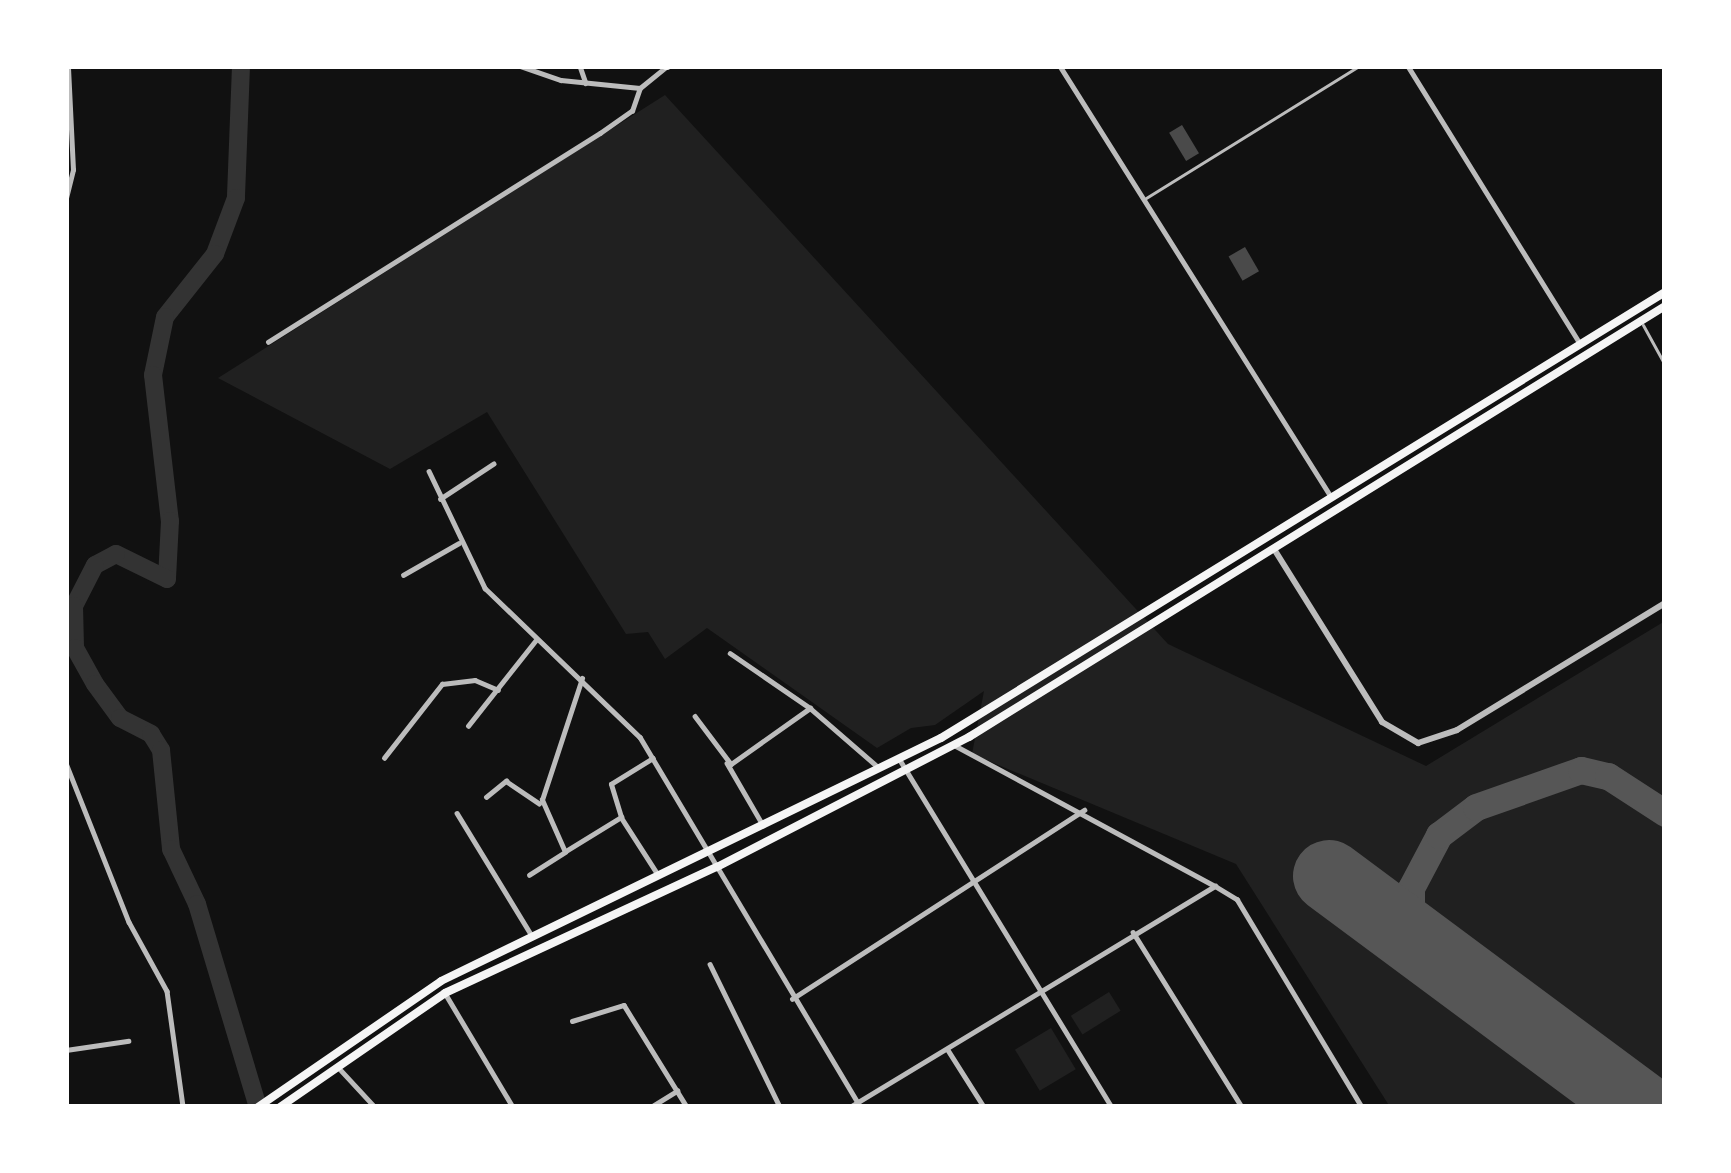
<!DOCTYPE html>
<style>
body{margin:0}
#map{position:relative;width:1731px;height:1173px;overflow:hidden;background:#111;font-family:Raleway,sans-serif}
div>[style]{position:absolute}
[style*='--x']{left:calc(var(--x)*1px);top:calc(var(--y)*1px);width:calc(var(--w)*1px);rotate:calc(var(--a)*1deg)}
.green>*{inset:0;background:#202020;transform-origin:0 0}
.river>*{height:18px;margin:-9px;padding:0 9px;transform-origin:9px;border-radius:9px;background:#333}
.taxiway>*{height:27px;margin:-13.5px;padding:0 13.5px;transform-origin:13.5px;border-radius:13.5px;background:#565656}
.runway>*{height:72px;margin:-36px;padding:0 36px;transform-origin:36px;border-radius:36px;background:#565656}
.building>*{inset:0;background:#4a4a4a;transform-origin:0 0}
.service>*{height:3px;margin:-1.5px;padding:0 1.5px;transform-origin:1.5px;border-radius:1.5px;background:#bcbcbc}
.minor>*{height:4.5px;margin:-2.25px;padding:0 2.25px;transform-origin:2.25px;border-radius:2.25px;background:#bcbcbc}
.tertiary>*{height:6px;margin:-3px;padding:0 3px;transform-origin:3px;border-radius:3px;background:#bcbcbc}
.secondary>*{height:8px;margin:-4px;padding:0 4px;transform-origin:4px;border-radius:4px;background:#f5f5f5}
span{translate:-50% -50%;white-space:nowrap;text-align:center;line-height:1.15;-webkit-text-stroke:10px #fff;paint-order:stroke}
.frame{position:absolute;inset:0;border:69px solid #fff;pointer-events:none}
</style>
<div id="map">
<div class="green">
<div style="clip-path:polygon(665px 95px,1168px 644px,1426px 766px,1665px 621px,1665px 1107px,1390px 1107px,1236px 864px,972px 754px,984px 691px,935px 725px,911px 728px,877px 748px,707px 628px,665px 659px,648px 632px,626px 634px,487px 412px,390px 469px,218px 378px)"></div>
<div style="left:1109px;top:992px;width:22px;height:45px;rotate:58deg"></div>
<div style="left:1051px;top:1028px;width:48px;height:42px;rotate:59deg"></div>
</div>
<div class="river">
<div style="--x:241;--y:66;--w:132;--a:92.2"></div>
<div style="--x:236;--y:198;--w:60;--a:110.6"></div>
<div style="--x:215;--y:254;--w:80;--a:128.4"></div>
<div style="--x:165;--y:317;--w:59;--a:101.7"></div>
<div style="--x:153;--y:375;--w:147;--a:83.4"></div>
<div style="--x:170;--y:521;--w:58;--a:93"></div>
<div style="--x:167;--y:579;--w:57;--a:-153.9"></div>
<div style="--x:116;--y:554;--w:24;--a:152"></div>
<div style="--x:95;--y:565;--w:46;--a:117.1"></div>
<div style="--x:74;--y:606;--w:42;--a:88.6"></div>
<div style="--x:75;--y:648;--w:41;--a:60.9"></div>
<div style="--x:95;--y:684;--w:42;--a:53.7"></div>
<div style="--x:120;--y:718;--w:35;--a:27"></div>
<div style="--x:151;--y:734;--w:19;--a:58"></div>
<div style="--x:161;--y:750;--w:100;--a:84.2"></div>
<div style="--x:171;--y:849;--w:61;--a:64.7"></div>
<div style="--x:197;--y:904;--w:212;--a:73.3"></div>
</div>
<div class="taxiway">
<div style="--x:1432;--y:955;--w:41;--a:-121"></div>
<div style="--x:1411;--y:920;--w:32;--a:-90"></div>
<div style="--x:1411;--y:888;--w:60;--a:-62.2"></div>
<div style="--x:1439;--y:835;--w:46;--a:-37.1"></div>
<div style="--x:1476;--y:807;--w:111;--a:-19.4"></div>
<div style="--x:1581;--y:770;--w:28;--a:13"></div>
<div style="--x:1608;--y:776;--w:68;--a:33"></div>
</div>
<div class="runway">
<div style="--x:1329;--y:876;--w:387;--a:36.6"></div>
</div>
<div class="building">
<div style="left:1182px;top:125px;width:33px;height:15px;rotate:59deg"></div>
<div style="left:1245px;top:247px;width:28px;height:19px;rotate:60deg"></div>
</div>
<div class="service">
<div style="--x:1146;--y:198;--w:251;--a:-31.8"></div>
<div style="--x:1643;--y:325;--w:46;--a:61.2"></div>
</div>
<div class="minor">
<div style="--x:520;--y:66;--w:43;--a:18.9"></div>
<div style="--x:561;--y:80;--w:79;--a:5.8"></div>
<div style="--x:640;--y:88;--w:33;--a:-39"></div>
<div style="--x:580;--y:66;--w:18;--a:71"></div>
<div style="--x:1060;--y:66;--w:507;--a:57.81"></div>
<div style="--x:1408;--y:66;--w:325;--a:58.2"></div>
<div style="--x:66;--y:198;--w:29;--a:-76"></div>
<div style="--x:73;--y:170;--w:104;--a:-92.8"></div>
<div style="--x:268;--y:342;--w:392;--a:-32.2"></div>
<div style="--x:600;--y:133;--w:39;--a:-35"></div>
<div style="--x:632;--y:111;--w:24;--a:-71"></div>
<div style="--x:429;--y:471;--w:130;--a:64.4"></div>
<div style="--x:485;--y:588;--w:215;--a:43.9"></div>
<div style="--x:640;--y:737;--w:431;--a:59.2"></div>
<div style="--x:440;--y:499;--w:64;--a:-33.4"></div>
<div style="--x:403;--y:575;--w:64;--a:-29.7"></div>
<div style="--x:730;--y:653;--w:97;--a:34.5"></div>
<div style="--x:695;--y:716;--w:60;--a:53.1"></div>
<div style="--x:731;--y:764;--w:97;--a:-35.3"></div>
<div style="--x:810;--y:708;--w:89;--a:40.9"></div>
<div style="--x:468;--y:726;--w:110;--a:-51.7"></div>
<div style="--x:956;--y:746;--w:294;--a:28.4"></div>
<div style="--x:384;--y:758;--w:94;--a:-51.9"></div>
<div style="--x:442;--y:684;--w:33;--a:-7"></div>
<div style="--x:475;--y:680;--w:25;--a:23"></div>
<div style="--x:900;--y:760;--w:407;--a:58.6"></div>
<div style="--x:66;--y:763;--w:171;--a:68.4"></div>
<div style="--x:129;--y:922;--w:79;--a:61.2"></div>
<div style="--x:167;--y:991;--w:117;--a:82.1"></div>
<div style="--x:727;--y:763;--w:72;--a:59.9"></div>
<div style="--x:486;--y:797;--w:26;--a:-39"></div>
<div style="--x:506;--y:781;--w:40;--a:34"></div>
<div style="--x:457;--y:813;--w:144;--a:58.6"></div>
<div style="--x:621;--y:817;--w:67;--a:57.3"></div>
<div style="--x:566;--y:851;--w:65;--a:-31.7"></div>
<div style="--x:621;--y:817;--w:34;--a:-107"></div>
<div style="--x:611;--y:784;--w:49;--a:-31.8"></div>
<div style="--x:529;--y:875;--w:43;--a:-32.6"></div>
<div style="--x:565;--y:852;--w:57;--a:-113.9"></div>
<div style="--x:542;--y:800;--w:128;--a:-71.8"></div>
<div style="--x:1133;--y:932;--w:206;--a:58.1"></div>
<div style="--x:710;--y:964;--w:159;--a:63.9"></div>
<div style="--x:445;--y:993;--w:133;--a:59.2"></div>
<div style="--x:792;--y:999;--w:348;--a:-32.9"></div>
<div style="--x:572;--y:1021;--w:54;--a:-17.1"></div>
<div style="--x:624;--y:1005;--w:120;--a:58.3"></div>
<div style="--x:66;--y:1050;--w:63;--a:-8.3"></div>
<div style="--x:948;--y:1050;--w:67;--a:57.7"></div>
<div style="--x:337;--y:1066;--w:56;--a:47.2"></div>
<div style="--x:651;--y:1107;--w:31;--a:-32"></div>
<div style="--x:850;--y:1107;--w:427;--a:-31.2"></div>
<div style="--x:1215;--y:886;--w:26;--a:31"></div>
<div style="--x:1237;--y:899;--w:243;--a:59"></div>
</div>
<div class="tertiary">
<div style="--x:1274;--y:549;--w:204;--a:58"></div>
<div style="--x:1382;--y:722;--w:42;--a:30.3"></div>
<div style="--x:1418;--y:743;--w:41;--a:-18.4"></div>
<div style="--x:1457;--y:730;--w:244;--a:-31.4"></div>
</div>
<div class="secondary">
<div style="--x:666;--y:66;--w:1;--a:0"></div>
<div style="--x:258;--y:1107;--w:222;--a:-34.5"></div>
<div style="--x:441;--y:981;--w:556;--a:-25.92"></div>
<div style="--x:941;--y:738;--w:850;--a:-31.63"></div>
<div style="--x:280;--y:1107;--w:201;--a:-34.6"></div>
<div style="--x:445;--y:993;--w:300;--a:-24.9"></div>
<div style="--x:717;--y:867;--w:284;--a:-27.3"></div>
<div style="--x:969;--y:737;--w:819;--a:-31.77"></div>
</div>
<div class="frame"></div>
</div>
